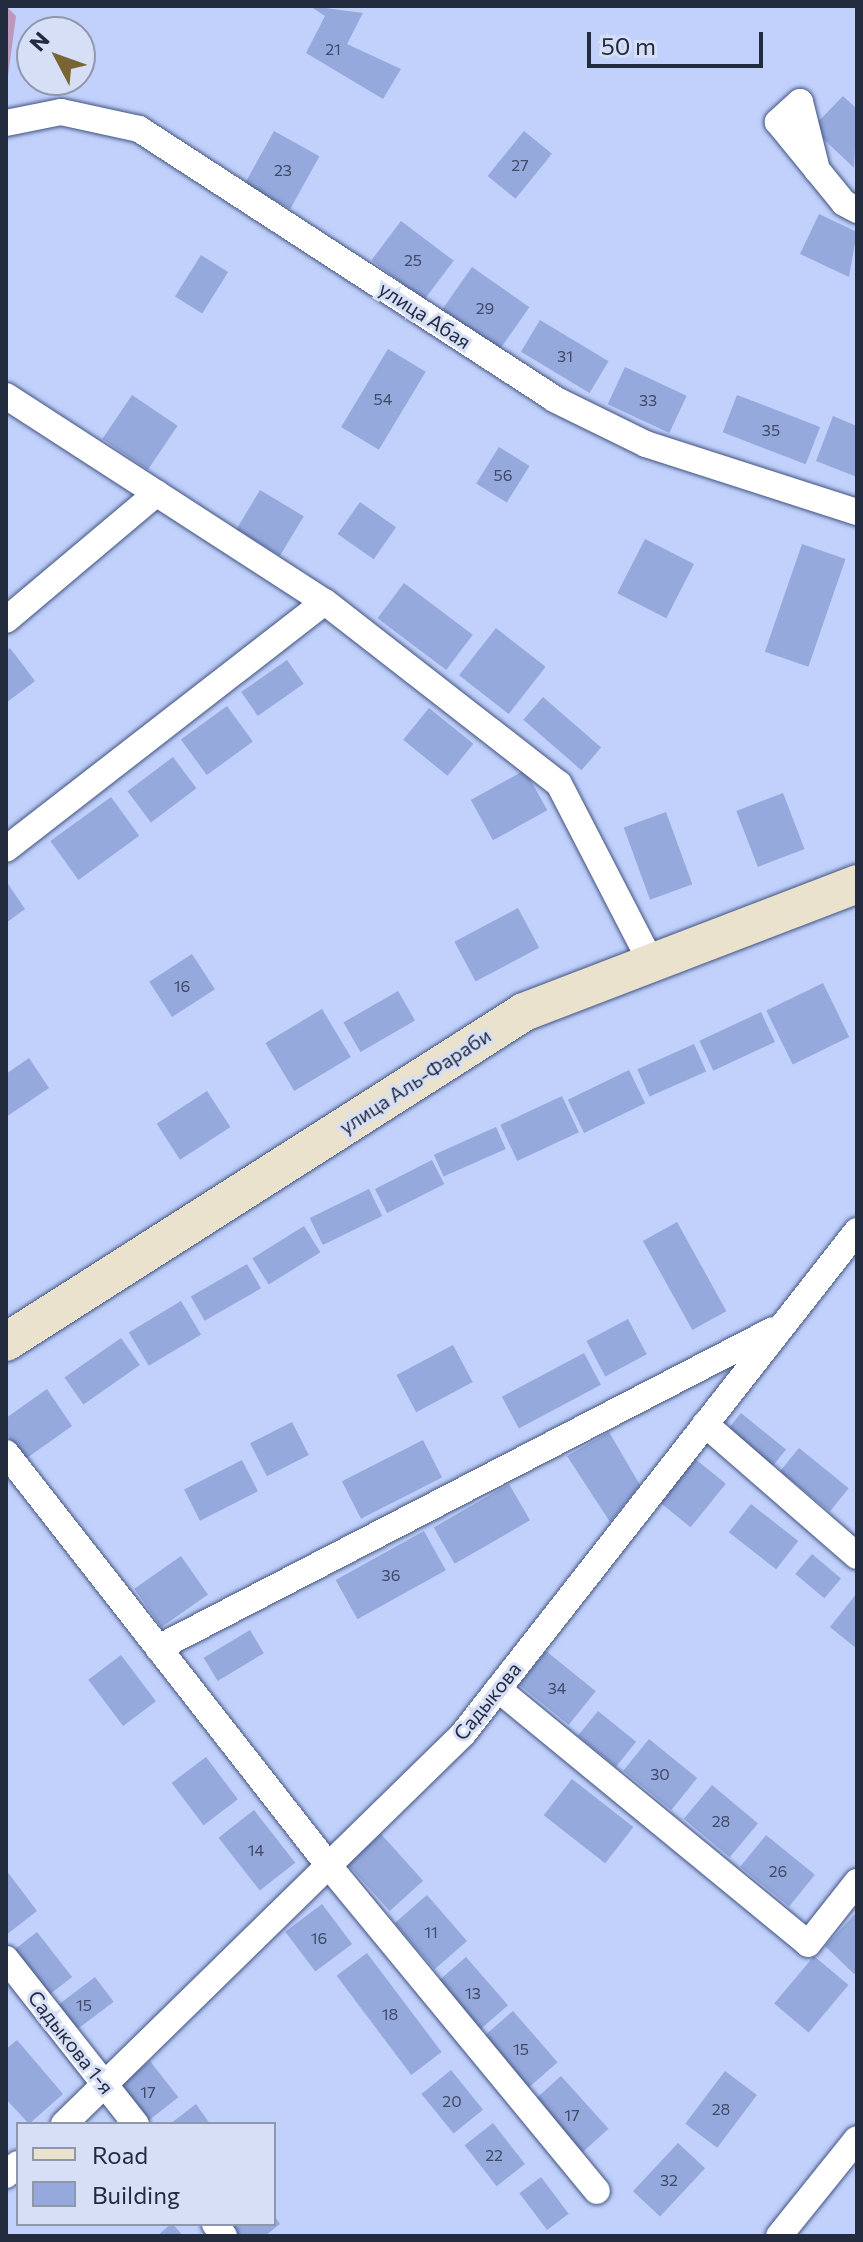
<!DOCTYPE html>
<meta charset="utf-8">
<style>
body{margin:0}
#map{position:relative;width:863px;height:2242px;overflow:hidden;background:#c1d1fc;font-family:Commissioner,sans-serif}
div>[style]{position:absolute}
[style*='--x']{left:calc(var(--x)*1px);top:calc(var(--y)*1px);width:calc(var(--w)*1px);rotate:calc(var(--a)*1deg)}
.green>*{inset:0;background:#bc99ba}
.building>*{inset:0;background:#96a9dd;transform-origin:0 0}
.roads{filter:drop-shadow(0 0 2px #425380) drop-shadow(0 0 2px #425380)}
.street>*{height:26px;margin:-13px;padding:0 13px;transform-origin:13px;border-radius:13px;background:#fff}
.secondary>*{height:38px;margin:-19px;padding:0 19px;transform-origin:19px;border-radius:19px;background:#eae2cc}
span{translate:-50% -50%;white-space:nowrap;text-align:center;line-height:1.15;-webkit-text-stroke:6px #d6dff5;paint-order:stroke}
.number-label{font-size:16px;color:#404a66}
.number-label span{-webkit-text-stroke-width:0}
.street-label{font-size:20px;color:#232b3f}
.frame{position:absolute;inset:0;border:8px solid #232b3f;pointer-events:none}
.legend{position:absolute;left:16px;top:2122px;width:260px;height:104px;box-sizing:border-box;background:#d6dff5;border:2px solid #8e97ac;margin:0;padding:10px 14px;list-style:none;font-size:24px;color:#232b3f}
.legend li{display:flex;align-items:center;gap:16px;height:40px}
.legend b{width:40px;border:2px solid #8e97ac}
.north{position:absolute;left:16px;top:16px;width:80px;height:80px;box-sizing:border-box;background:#d6dff5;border:2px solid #8e97ac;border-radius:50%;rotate:311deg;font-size:22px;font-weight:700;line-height:32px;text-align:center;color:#232b3f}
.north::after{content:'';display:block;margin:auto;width:28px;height:36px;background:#786533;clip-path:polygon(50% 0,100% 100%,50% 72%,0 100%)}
.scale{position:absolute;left:587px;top:32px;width:176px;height:36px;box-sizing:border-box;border:4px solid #232b3f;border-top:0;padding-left:10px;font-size:24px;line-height:28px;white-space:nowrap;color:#232b3f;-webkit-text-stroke:6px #d6dff5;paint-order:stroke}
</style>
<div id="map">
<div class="green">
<div style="clip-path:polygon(6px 6px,16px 16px,6px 91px)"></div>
</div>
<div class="building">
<div style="clip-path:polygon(310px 6px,363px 13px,347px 44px,401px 69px,383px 99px,306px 53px,325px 16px)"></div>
<div style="clip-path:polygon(843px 96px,857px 109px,854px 168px,812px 128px)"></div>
<div style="left:274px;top:131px;width:52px;height:60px;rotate:29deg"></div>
<div style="left:524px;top:131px;width:36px;height:58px;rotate:39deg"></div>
<div style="clip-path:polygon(819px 214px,857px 232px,849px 277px,800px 254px)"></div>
<div style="left:401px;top:221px;width:66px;height:49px;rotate:37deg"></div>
<div style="left:201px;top:255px;width:32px;height:49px;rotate:32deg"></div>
<div style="left:472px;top:267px;width:70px;height:52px;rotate:35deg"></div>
<div style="left:540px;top:320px;width:80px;height:37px;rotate:31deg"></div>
<div style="left:388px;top:349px;width:44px;height:91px;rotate:31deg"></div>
<div style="left:625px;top:367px;width:68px;height:41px;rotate:25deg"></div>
<div style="left:132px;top:395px;width:55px;height:53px;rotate:34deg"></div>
<div style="left:737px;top:395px;width:89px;height:40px;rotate:21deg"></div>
<div style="clip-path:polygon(833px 416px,857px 426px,857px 477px,816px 461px)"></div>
<div style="left:499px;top:447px;width:36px;height:43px;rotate:32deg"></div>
<div style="left:260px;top:490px;width:51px;height:46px;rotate:31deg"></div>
<div style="left:360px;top:502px;width:44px;height:39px;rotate:35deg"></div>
<div style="left:645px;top:539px;width:55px;height:61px;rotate:27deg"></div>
<div style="left:802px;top:544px;width:46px;height:114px;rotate:19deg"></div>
<div style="left:404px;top:583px;width:86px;height:44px;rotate:37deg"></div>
<div style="left:496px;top:628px;width:63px;height:60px;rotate:38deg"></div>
<div style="clip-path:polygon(10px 648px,35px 681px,6px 703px,6px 651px)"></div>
<div style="left:287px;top:660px;width:29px;height:56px;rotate:55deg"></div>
<div style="left:543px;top:697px;width:77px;height:30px;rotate:41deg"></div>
<div style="left:227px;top:706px;width:44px;height:57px;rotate:54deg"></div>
<div style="left:429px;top:708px;width:57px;height:41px;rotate:39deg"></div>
<div style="left:173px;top:757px;width:39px;height:57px;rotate:53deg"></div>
<div style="left:525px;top:770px;width:46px;height:62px;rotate:61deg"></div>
<div style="left:783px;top:793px;width:60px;height:50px;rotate:69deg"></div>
<div style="left:111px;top:797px;width:48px;height:75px;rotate:54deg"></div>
<div style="left:666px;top:812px;width:77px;height:45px;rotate:70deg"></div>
<div style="clip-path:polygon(6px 881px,25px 909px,6px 923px)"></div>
<div style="left:518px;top:908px;width:45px;height:72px;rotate:62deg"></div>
<div style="left:192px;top:954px;width:42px;height:51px;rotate:57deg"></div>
<div style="left:823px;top:983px;width:60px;height:63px;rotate:64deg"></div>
<div style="left:398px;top:991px;width:34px;height:63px;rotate:60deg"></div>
<div style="left:322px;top:1009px;width:56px;height:66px;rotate:59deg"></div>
<div style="left:761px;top:1012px;width:33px;height:68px;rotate:65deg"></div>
<div style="left:694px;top:1044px;width:30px;height:62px;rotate:66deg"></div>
<div style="clip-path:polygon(29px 1058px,49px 1088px,6px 1117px,6px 1074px)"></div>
<div style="left:629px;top:1070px;width:37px;height:68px;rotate:64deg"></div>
<div style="left:207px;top:1091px;width:43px;height:60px;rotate:57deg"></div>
<div style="left:562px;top:1096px;width:40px;height:68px;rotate:65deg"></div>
<div style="left:496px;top:1127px;width:24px;height:68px;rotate:66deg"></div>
<div style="left:432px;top:1160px;width:27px;height:64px;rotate:63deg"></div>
<div style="left:369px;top:1189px;width:30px;height:66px;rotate:64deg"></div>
<div style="left:677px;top:1222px;width:102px;height:39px;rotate:61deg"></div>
<div style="left:304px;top:1226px;width:31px;height:61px;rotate:58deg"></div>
<div style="left:247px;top:1264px;width:28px;height:65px;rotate:60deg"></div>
<div style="left:181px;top:1301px;width:39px;height:61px;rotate:59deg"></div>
<div style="left:628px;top:1319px;width:40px;height:47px;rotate:62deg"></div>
<div style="left:121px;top:1338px;width:33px;height:69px;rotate:55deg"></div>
<div style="left:453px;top:1345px;width:42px;height:64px;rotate:62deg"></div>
<div style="left:584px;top:1353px;width:36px;height:93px;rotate:62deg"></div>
<div style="clip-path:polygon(47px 1389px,72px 1426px,24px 1460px,6px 1433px,6px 1418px)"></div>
<div style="left:741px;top:1413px;width:58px;height:21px;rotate:39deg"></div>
<div style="left:292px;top:1422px;width:37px;height:47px;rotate:63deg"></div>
<div style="clip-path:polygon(609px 1432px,640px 1485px,610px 1522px,567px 1456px)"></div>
<div style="left:423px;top:1440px;width:42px;height:91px;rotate:63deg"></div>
<div style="left:799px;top:1448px;width:64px;height:30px;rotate:39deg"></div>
<div style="left:694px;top:1458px;width:41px;height:56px;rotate:39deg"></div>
<div style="left:242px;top:1460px;width:35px;height:65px;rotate:63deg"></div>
<div style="left:509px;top:1484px;width:42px;height:87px;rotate:60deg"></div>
<div style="left:751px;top:1504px;width:60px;height:36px;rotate:38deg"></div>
<div style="left:424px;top:1531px;width:45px;height:101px;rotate:61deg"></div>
<div style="left:812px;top:1554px;width:38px;height:26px;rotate:40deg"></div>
<div style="left:181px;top:1556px;width:47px;height:57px;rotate:55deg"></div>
<div style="clip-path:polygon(857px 1593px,857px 1649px,830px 1627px)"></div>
<div style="left:250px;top:1630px;width:27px;height:54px;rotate:59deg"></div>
<div style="left:546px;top:1651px;width:64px;height:43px;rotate:39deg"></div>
<div style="left:121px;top:1655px;width:58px;height:41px;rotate:53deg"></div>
<div style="left:598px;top:1711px;width:49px;height:32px;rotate:39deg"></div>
<div style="left:649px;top:1739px;width:62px;height:41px;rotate:39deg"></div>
<div style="left:206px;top:1757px;width:53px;height:43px;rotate:53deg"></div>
<div style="left:572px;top:1779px;width:78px;height:46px;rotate:38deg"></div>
<div style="left:712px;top:1785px;width:60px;height:44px;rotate:40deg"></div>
<div style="left:254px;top:1810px;width:67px;height:45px;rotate:52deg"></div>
<div style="left:381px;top:1834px;width:63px;height:45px;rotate:48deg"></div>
<div style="left:766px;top:1835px;width:63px;height:41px;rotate:39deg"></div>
<div style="clip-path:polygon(6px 1870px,37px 1911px,6px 1935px)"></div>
<div style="left:427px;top:1895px;width:61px;height:43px;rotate:49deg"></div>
<div style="left:322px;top:1904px;width:50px;height:46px;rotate:53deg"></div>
<div style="clip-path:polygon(857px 1912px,857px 1971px,854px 1974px,825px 1946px)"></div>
<div style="left:37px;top:1932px;width:57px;height:29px;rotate:52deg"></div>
<div style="left:367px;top:1953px;width:124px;height:38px;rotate:53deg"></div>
<div style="left:814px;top:1956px;width:45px;height:62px;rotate:40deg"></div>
<div style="left:466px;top:1957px;width:64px;height:38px;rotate:49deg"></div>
<div style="left:95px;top:1977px;width:31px;height:51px;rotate:53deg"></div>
<div style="left:513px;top:2011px;width:68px;height:39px;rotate:49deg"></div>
<div style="clip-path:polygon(17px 2040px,63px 2094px,29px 2124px,6px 2099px,6px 2049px)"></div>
<div style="left:150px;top:2061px;width:46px;height:41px;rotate:52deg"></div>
<div style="left:451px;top:2070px;width:51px;height:38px;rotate:51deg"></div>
<div style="left:725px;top:2071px;width:40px;height:66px;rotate:37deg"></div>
<div style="left:561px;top:2076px;width:71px;height:35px;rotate:48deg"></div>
<div style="clip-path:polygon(196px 2104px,210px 2124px,170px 2124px)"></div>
<div style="left:493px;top:2123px;width:52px;height:36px;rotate:52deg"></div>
<div style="left:678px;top:2143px;width:37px;height:66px;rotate:43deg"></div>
<div style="left:541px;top:2177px;width:46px;height:27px;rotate:53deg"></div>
<div style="clip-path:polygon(274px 2215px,280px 2224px,265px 2236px,235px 2236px,226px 2224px,274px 2224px)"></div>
<div style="clip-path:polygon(173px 2224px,183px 2236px,157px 2236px,171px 2224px)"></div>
</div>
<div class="roads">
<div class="street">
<div style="--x:6;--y:123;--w:56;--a:-11.3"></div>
<div style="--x:61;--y:112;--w:80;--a:12.3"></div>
<div style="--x:139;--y:129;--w:495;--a:33"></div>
<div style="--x:554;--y:399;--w:102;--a:26.1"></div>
<div style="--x:646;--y:444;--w:222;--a:17.9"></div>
<div style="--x:817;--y:170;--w:70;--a:-104"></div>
<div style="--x:800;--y:102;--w:30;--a:138"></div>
<div style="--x:778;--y:122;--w:104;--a:50.8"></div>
<div style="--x:844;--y:203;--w:15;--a:28"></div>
<div style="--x:6;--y:396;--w:380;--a:32.9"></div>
<div style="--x:325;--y:602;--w:296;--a:37.9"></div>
<div style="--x:559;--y:784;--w:200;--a:62.7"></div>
<div style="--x:6;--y:620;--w:197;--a:-40.1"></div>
<div style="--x:6;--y:849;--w:403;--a:-37.8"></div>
<div style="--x:705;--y:1424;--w:201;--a:41"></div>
<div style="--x:6;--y:1453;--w:524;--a:51.97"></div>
<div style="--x:329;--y:1866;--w:421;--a:50.5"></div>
<div style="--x:158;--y:1648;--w:692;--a:-27.34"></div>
<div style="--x:498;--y:1689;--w:401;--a:39.4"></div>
<div style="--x:808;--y:1944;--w:79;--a:-51.7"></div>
<div style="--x:6;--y:1959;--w:210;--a:51.8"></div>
<div style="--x:64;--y:2124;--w:558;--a:-44.35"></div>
<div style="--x:463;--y:1734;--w:639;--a:-51.93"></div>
<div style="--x:6;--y:2175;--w:16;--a:-43"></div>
<div style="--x:215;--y:2224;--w:15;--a:53"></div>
<div style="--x:779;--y:2236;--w:124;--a:-51.2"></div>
</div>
<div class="secondary">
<div style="--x:6;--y:1342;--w:614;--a:-32.5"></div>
<div style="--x:524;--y:1012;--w:357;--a:-21"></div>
</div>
</div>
<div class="number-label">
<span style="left:333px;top:49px">21</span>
<span style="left:520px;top:165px">27</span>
<span style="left:283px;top:170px">23</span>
<span style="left:413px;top:260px">25</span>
<span style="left:485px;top:308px">29</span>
<span style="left:565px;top:356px">31</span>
<span style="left:383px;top:399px">54</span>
<span style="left:648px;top:400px">33</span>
<span style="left:771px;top:430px">35</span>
<span style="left:503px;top:475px">56</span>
<span style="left:182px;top:986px">16</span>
<span style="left:391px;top:1575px">36</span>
<span style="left:557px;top:1688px">34</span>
<span style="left:660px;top:1774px">30</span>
<span style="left:721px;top:1821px">28</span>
<span style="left:256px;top:1850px">14</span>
<span style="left:778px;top:1871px">26</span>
<span style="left:431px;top:1932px">11</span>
<span style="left:319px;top:1938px">16</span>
<span style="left:473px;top:1993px">13</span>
<span style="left:84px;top:2005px">15</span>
<span style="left:390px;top:2014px">18</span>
<span style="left:521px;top:2049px">15</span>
<span style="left:148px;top:2092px">17</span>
<span style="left:452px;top:2101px">20</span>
<span style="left:721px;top:2109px">28</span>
<span style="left:572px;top:2115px">17</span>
<span style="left:494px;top:2155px">22</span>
<span style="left:669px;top:2180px">32</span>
</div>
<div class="street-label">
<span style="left:425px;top:315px;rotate:33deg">улица Абая</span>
<span style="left:415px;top:1081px;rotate:-33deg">улица Аль-Фараби</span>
<span style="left:487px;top:1701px;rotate:-51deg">Садыкова</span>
<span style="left:71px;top:2042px;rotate:52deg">Садыкова 1-я</span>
</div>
<div class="frame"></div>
<ul class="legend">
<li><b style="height:10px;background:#eae2cc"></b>Road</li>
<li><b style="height:22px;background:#96a9dd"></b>Building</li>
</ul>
<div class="north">N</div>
<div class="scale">50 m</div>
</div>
